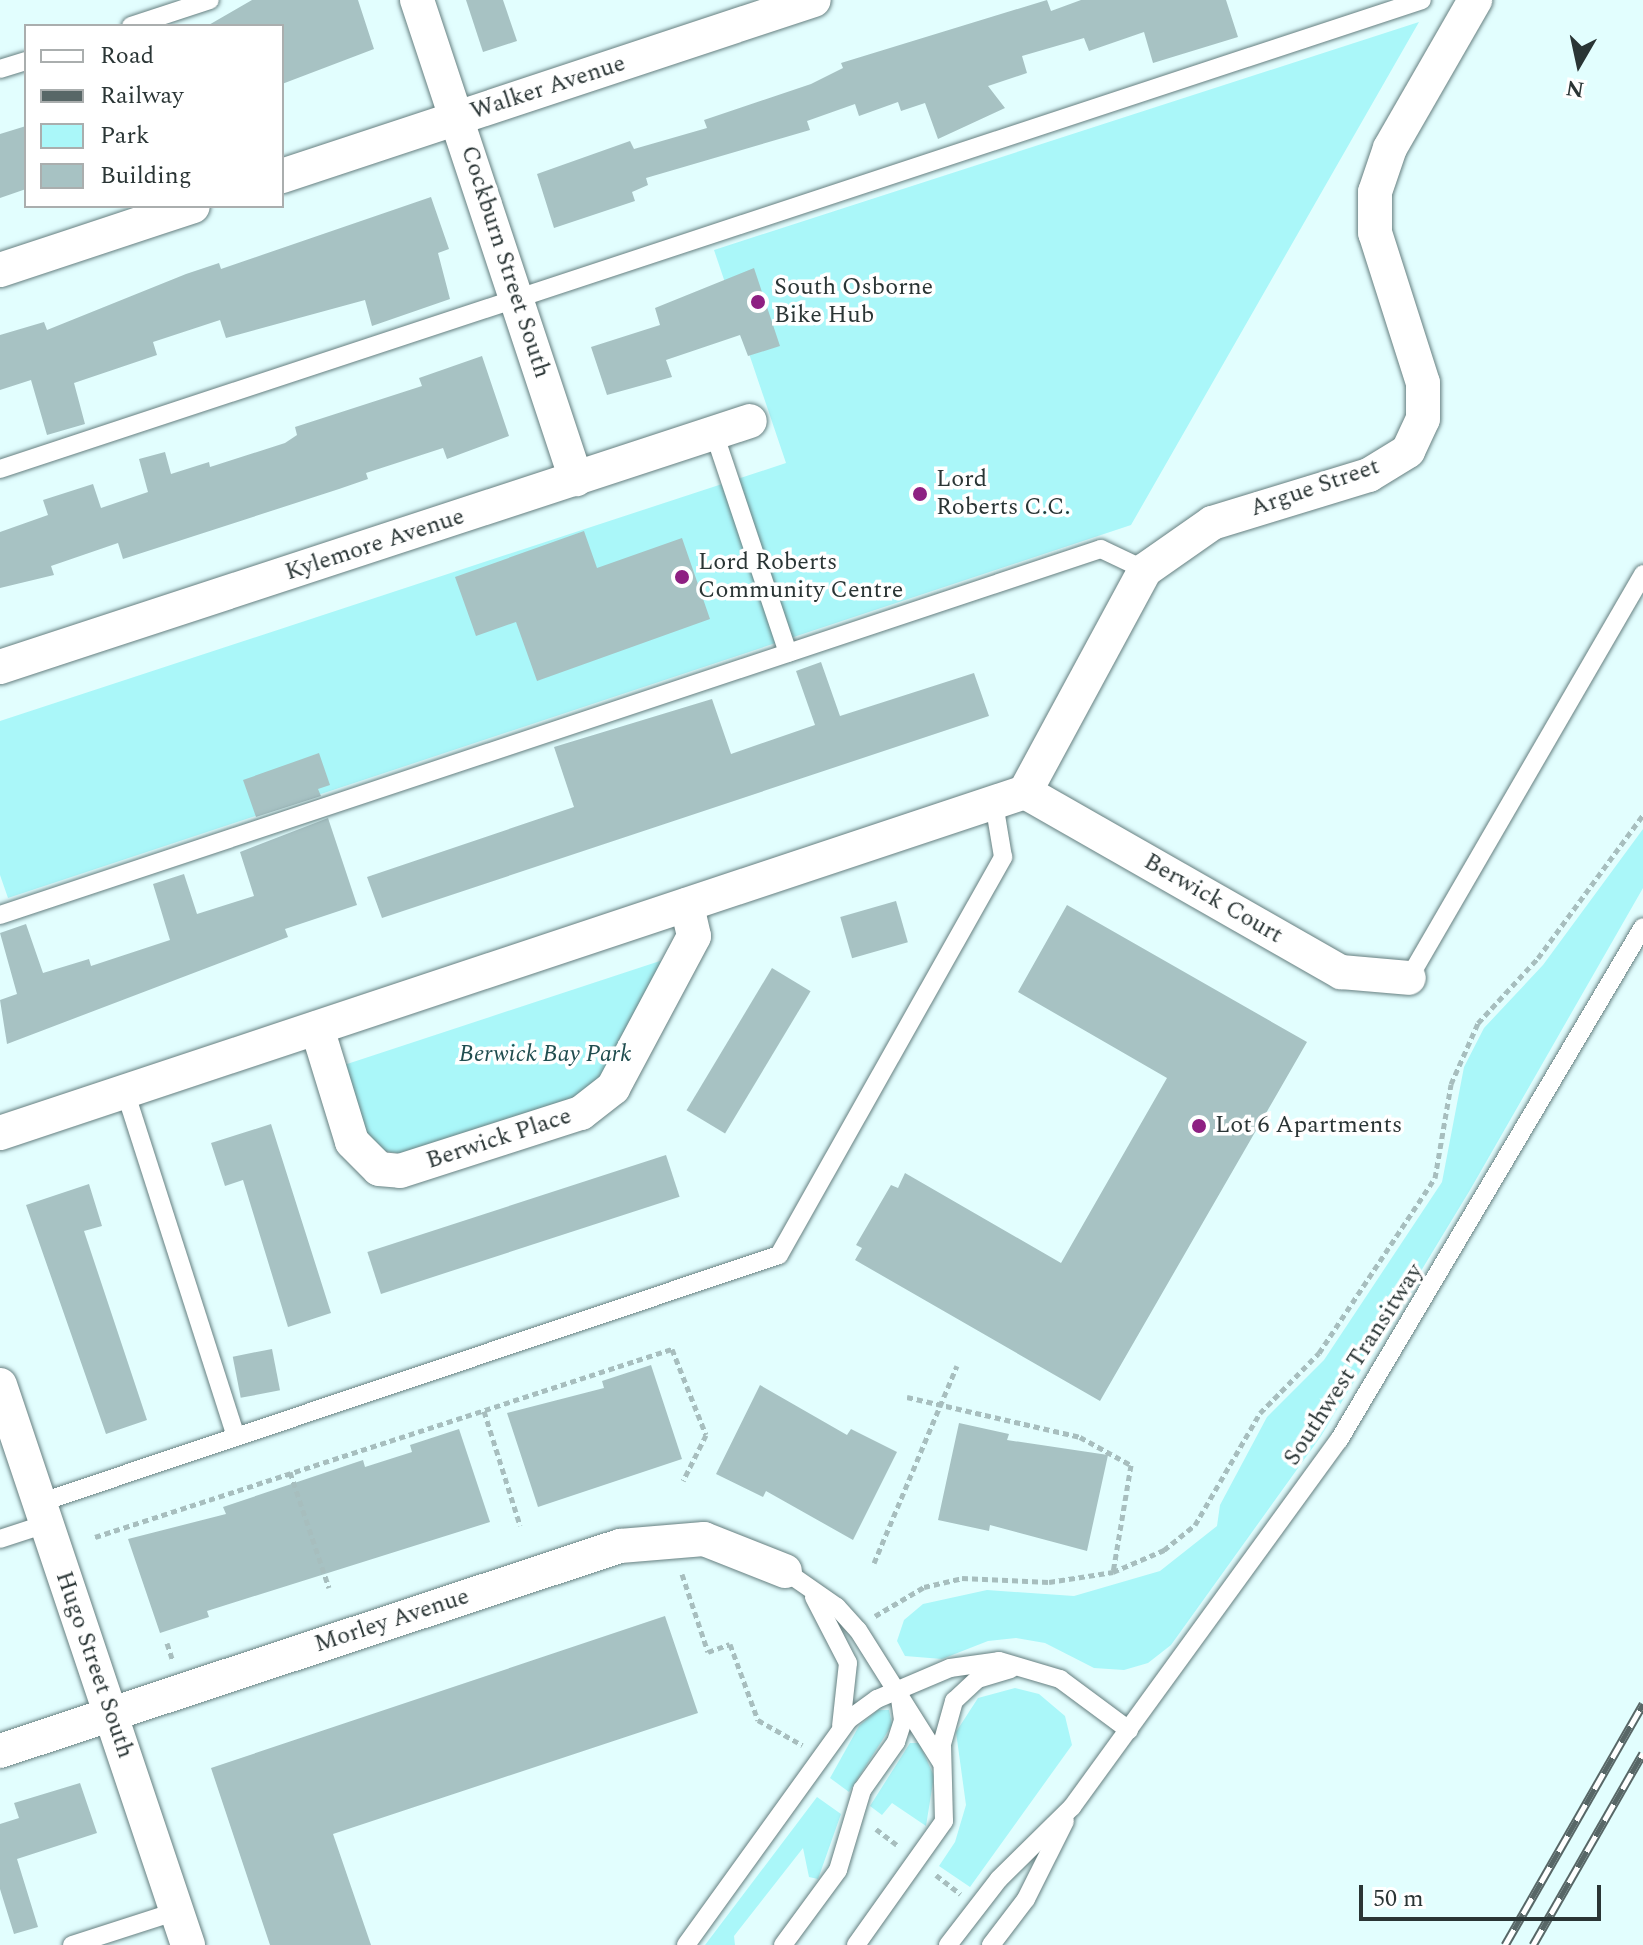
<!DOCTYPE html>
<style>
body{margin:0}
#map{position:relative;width:1643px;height:1945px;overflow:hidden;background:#e2fefe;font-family:Spectral,serif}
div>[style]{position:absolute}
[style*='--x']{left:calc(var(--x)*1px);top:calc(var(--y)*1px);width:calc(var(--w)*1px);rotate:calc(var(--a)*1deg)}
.green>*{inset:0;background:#aaf7f9}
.building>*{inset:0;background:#a7c2c3;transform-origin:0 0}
.path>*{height:5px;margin-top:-2.5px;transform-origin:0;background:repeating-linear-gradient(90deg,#a7bebe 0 6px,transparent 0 10px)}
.roads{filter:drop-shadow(0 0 2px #667f80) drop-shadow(0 0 2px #667f80)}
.lane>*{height:18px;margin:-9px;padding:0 9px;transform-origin:9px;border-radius:9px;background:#fff}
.street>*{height:34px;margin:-17px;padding:0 17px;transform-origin:17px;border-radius:17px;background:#fff}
.rail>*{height:9px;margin-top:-4.5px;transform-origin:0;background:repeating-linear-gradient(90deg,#fff 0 18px,#586767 0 36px);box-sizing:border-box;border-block:2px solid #586767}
.dots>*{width:22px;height:22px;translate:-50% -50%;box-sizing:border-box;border:4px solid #fff;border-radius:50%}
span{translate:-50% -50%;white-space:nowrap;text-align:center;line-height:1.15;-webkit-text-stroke:7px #fff;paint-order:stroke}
.street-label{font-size:24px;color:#2a3535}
.poi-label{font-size:24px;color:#2a3535}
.left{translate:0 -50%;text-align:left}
.park-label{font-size:24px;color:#204d4f;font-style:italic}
.legend{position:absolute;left:24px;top:24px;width:260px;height:184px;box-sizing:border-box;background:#fff;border:2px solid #aaaeae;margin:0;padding:10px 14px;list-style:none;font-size:24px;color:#2a3535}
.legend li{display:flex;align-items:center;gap:16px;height:40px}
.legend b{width:40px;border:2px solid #aaaeae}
.north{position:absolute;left:1539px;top:24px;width:80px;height:80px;-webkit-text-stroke:6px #fff;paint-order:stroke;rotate:189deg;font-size:22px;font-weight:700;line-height:32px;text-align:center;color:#2a3535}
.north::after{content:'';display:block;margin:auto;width:28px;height:36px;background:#2a3535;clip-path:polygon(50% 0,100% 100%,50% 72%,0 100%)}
.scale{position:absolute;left:1359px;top:1885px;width:242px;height:36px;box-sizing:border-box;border:4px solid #2a3535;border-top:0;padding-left:10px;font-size:24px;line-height:28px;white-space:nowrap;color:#2a3535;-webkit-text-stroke:6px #fff;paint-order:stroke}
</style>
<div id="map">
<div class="green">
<div style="clip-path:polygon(1419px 22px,1131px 525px,8px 898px,0 875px,0 721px,786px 463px,714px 250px)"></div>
<div style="clip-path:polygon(1643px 829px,1643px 888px,1470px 1190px,1321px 1436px,1171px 1645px,1148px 1663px,1124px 1670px,1094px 1668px,1045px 1643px,1016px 1638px,988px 1641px,942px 1659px,905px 1656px,897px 1641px,904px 1620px,923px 1604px,987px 1590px,1074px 1596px,1160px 1571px,1217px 1526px,1220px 1505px,1267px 1417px,1324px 1360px,1442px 1182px,1464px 1067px,1484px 1028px,1543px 965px)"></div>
<div style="clip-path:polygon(663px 960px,600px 1081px,570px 1102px,404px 1154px,379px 1150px,362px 1125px,341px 1066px)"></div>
<div style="clip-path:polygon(1015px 1688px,1039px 1694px,1065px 1716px,1072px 1745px,970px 1887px,939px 1866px,955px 1842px,966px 1805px,956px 1732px,978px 1698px)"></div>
<div style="clip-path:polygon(878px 1710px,889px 1710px,892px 1725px,849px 1792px,830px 1778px,859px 1726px)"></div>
<div style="clip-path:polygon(910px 1743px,919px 1743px,934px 1776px,926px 1826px,892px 1803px,882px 1815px,870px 1806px)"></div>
<div style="clip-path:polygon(817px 1797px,841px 1814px,818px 1879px,809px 1877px,803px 1848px,734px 1936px,735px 1945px,705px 1945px)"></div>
</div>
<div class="building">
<div style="clip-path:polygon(252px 0,358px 0,374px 49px,282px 84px,282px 26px,207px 26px)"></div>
<div style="clip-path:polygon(466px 0,503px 0,517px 41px,483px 52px)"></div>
<div style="clip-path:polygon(1047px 0,1051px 11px,1081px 0,1226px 0,1238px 37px,1153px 63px,1144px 32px,1089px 51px,1084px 38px,1022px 56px,1027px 73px,988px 86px,1005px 108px,938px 139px,925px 103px,901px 111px,898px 102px,859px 116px,855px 104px,807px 121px,810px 130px,646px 178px,648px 185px,632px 192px,635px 201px,554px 228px,537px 174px,630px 141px,634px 149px,707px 128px,704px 120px,811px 84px,843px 68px,841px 63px)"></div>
<div style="clip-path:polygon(26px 126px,26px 189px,0 198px,0 134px)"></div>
<div style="clip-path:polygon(431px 197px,449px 249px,438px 253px,450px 299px,372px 326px,365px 300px,226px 338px,220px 320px,153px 342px,157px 355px,74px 383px,85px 424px,47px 435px,31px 380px,0 390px,0 335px,44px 322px,47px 330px,186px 274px,219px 263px,221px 269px)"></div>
<div style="clip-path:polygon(754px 268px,780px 346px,748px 356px,740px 335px,666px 360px,672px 377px,607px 395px,591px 347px,660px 325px,655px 308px)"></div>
<div style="clip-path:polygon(482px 356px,509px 436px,447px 459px,443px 448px,366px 473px,368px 479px,339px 489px,123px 559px,118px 543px,51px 566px,54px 575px,0 588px,0 532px,48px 515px,43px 500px,93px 484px,101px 508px,148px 492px,139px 459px,165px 452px,171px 474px,209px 462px,210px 467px,285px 443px,297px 435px,295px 427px,422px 386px,419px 378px)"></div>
<div style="clip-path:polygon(584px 531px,597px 568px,682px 538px,710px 619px,537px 681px,516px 622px,476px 636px,455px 577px)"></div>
<div style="clip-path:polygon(821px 662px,840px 716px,974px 673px,989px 716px,382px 918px,367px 877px,574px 807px,554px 747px,712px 699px,731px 754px,815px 725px,796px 671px)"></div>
<div style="clip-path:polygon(319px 753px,330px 785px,318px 789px,321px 796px,256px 817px,243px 780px)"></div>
<div style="clip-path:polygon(328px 818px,357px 905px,285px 929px,288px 937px,7px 1044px,0 1000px,17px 994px,0 933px,26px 924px,43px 973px,89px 959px,91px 966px,170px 940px,153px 884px,184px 874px,197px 914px,254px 896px,240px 852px)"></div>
<div style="left:896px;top:901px;width:43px;height:58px;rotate:74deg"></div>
<div style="clip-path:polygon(1067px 905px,1307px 1042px,1100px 1401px,855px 1260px,862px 1248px,856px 1245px,891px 1185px,898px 1188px,905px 1173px,1061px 1263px,1167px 1078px,1018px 992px)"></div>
<div style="left:772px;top:968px;width:45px;height:166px;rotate:31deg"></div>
<div style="clip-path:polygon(271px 1124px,331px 1313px,288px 1327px,243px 1180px,225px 1186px,211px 1143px)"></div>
<div style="left:666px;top:1155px;width:44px;height:314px;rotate:72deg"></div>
<div style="clip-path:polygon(89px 1184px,102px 1226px,84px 1231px,147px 1420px,106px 1434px,26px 1205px)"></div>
<div style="left:272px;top:1349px;width:42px;height:40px;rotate:79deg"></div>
<div style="clip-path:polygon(651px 1365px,682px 1459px,538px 1507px,507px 1413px,604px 1388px,602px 1381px)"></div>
<div style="clip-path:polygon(760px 1385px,847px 1435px,851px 1429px,897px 1452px,853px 1540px,766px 1491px,763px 1497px,716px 1474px)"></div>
<div style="clip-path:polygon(959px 1423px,1009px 1434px,1007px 1440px,1108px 1455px,1087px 1551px,990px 1525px,989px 1531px,938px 1520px)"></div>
<div style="clip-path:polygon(459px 1429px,490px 1522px,207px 1611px,209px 1617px,160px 1633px,128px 1539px,226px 1514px,223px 1507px,363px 1460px,365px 1467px,412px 1452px,410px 1445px)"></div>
<div style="clip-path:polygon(665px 1616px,698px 1713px,333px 1834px,371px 1945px,270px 1945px,211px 1768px)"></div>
<div style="clip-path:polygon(80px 1783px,97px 1833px,17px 1859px,38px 1927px,14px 1934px,0 1889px,0 1824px,19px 1818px,14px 1803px)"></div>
</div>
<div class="path">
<div style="--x:907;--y:1397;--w:178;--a:13"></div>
<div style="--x:1080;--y:1437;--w:58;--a:28.8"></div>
<div style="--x:1131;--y:1465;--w:109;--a:99.5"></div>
<div style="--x:484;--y:1411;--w:120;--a:72.5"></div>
<div style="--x:290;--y:1472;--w:122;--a:71.4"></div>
<div style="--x:95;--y:1537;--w:607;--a:-18.05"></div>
<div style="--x:672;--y:1349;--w:92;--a:68.4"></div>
<div style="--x:706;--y:1435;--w:51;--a:116.6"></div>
<div style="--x:874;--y:1563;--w:214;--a:-67.2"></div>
<div style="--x:682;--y:1574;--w:82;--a:71.6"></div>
<div style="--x:708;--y:1652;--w:23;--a:-20"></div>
<div style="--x:730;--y:1644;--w:81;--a:69.8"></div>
<div style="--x:758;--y:1720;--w:51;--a:29.6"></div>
<div style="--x:875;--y:1616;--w:57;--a:-30.6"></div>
<div style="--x:924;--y:1587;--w:39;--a:-13"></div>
<div style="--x:962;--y:1578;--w:87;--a:2.6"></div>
<div style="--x:1049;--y:1582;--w:65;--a:-8.9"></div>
<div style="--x:1113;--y:1572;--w:56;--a:-23.3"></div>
<div style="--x:1164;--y:1550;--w:40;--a:-39"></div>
<div style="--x:1195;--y:1525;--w:129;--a:-59.9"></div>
<div style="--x:1260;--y:1413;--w:84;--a:-45.5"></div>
<div style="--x:1319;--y:1353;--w:210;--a:-56.5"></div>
<div style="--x:1435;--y:1178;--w:95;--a:-80.3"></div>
<div style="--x:1451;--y:1084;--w:67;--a:-66.1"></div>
<div style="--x:1478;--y:1023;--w:88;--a:-47.3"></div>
<div style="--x:1538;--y:958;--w:177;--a:-53.7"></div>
<div style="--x:167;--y:1643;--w:19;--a:72"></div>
<div style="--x:876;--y:1829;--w:26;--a:37"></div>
<div style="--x:936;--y:1875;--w:31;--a:38"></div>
</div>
<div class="roads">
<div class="lane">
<div style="--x:131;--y:26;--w:83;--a:-18.2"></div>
<div style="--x:0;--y:69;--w:27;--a:-17"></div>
<div style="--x:714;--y:433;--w:232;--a:71.4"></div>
<div style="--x:0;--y:469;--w:1497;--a:-18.25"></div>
<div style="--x:0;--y:915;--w:1160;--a:-18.39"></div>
<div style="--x:1101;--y:549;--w:49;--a:25.5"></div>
<div style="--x:1409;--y:978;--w:467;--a:-59.9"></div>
<div style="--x:125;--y:1091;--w:362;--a:72.2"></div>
<div style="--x:39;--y:1503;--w:780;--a:-18.53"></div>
<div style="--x:779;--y:1255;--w:457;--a:-60.6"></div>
<div style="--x:1003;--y:857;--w:55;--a:-99.5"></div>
<div style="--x:0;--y:1539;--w:48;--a:-18.1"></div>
<div style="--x:785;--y:1571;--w:63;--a:34.7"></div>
<div style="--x:837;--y:1607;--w:31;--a:48"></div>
<div style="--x:858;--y:1630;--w:156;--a:57.8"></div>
<div style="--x:814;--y:1597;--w:74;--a:62.7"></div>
<div style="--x:848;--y:1663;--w:63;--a:96.3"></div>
<div style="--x:72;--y:1945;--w:110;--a:-17.9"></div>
<div style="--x:686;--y:1945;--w:277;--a:-54.2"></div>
<div style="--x:848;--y:1720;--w:36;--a:-36"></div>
<div style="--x:877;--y:1699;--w:79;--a:-23"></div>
<div style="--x:950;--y:1668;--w:49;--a:-8.1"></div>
<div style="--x:999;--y:1661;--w:64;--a:16.4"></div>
<div style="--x:1060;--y:1679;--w:86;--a:36.5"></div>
<div style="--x:783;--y:1945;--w:93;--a:-53.7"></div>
<div style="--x:838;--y:1870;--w:84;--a:-73.3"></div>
<div style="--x:862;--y:1790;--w:59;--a:-54.7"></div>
<div style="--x:896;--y:1742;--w:23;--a:-72"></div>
<div style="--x:903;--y:1720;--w:30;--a:-98"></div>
<div style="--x:856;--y:1945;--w:152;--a:-54.6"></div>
<div style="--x:944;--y:1821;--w:77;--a:-91.5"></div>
<div style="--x:942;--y:1744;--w:45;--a:-74.4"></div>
<div style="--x:954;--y:1701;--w:33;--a:-43"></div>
<div style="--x:978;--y:1679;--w:34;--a:-17"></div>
<div style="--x:948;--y:1945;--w:83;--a:-52.3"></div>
<div style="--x:999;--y:1879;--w:103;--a:-44.6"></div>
<div style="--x:1072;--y:1807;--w:454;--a:-54"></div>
<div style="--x:1339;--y:1440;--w:596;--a:-59.35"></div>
<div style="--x:991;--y:1945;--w:58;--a:-52.7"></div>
<div style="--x:1026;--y:1899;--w:87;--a:-63.4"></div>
</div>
<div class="street">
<div style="--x:417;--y:0;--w:505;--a:71.64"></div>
<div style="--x:282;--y:176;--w:560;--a:-18.31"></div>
<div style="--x:0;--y:270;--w:203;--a:-18.3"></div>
<div style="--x:0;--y:667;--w:789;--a:-18.16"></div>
<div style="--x:1025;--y:792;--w:252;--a:-61.6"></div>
<div style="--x:1145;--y:570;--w:82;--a:-35"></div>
<div style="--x:1212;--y:523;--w:164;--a:-17"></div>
<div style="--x:1369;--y:475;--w:46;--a:-31.6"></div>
<div style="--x:1408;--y:451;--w:35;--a:-65"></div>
<div style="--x:1423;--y:419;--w:36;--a:-90"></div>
<div style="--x:1423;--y:383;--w:157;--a:-107.7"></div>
<div style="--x:1375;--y:233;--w:41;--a:-90"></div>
<div style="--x:1375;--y:192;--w:46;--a:-71.2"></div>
<div style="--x:1390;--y:148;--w:171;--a:-60.1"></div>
<div style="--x:1025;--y:792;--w:364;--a:29.7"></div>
<div style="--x:1341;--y:972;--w:68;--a:5"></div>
<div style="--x:317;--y:1028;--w:119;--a:72.9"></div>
<div style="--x:352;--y:1142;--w:38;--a:45"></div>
<div style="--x:379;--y:1169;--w:21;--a:5"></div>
<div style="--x:400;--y:1171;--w:190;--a:-17.8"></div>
<div style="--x:581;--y:1113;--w:41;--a:-38"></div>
<div style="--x:613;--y:1088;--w:172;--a:-61.9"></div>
<div style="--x:694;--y:936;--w:32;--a:-103"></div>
<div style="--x:0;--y:1133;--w:1080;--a:-18.4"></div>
<div style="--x:0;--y:1385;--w:591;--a:71.44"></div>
<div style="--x:0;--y:1751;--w:653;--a:-18.3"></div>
<div style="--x:620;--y:1546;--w:84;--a:-4.8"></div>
<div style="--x:704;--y:1539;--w:87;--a:21.6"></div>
</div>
</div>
<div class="rail">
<div style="--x:1505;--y:1945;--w:278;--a:-60.2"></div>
<div style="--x:1533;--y:1945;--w:221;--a:-60.2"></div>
</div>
<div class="dots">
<div style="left:758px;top:302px;background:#8e2082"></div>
<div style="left:920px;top:494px;background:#8e2082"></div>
<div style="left:682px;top:577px;background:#8e2082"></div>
<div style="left:1199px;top:1126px;background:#8e2082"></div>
</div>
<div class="street-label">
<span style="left:548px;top:88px;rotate:-18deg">Walker Avenue</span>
<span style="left:505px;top:262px;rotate:72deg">Cockburn Street South</span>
<span style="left:1315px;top:488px;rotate:-19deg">Argue Street</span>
<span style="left:375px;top:545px;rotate:-18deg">Kylemore Avenue</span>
<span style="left:1213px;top:899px;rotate:30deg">Berwick Court</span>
<span style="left:499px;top:1139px;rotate:-18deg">Berwick Place</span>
<span style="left:1354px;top:1365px;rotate:-57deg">Southwest Transitway</span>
<span style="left:392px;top:1621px;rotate:-18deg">Morley Avenue</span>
<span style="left:94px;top:1665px;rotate:71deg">Hugo Street South</span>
</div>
<div class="poi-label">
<span class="left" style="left:774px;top:302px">South Osborne<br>Bike Hub</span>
<span class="left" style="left:936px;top:494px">Lord<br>Roberts C.C.</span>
<span class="left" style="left:698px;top:577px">Lord Roberts<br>Community Centre</span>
<span class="left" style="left:1215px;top:1126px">Lot 6 Apartments</span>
</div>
<div class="park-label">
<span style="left:545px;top:1055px">Berwick Bay Park</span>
</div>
<ul class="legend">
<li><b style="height:10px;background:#fff"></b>Road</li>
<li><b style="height:10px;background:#586767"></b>Railway</li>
<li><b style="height:22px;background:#aaf7f9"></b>Park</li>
<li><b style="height:22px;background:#a7c2c3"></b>Building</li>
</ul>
<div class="north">N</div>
<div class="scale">50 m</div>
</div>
